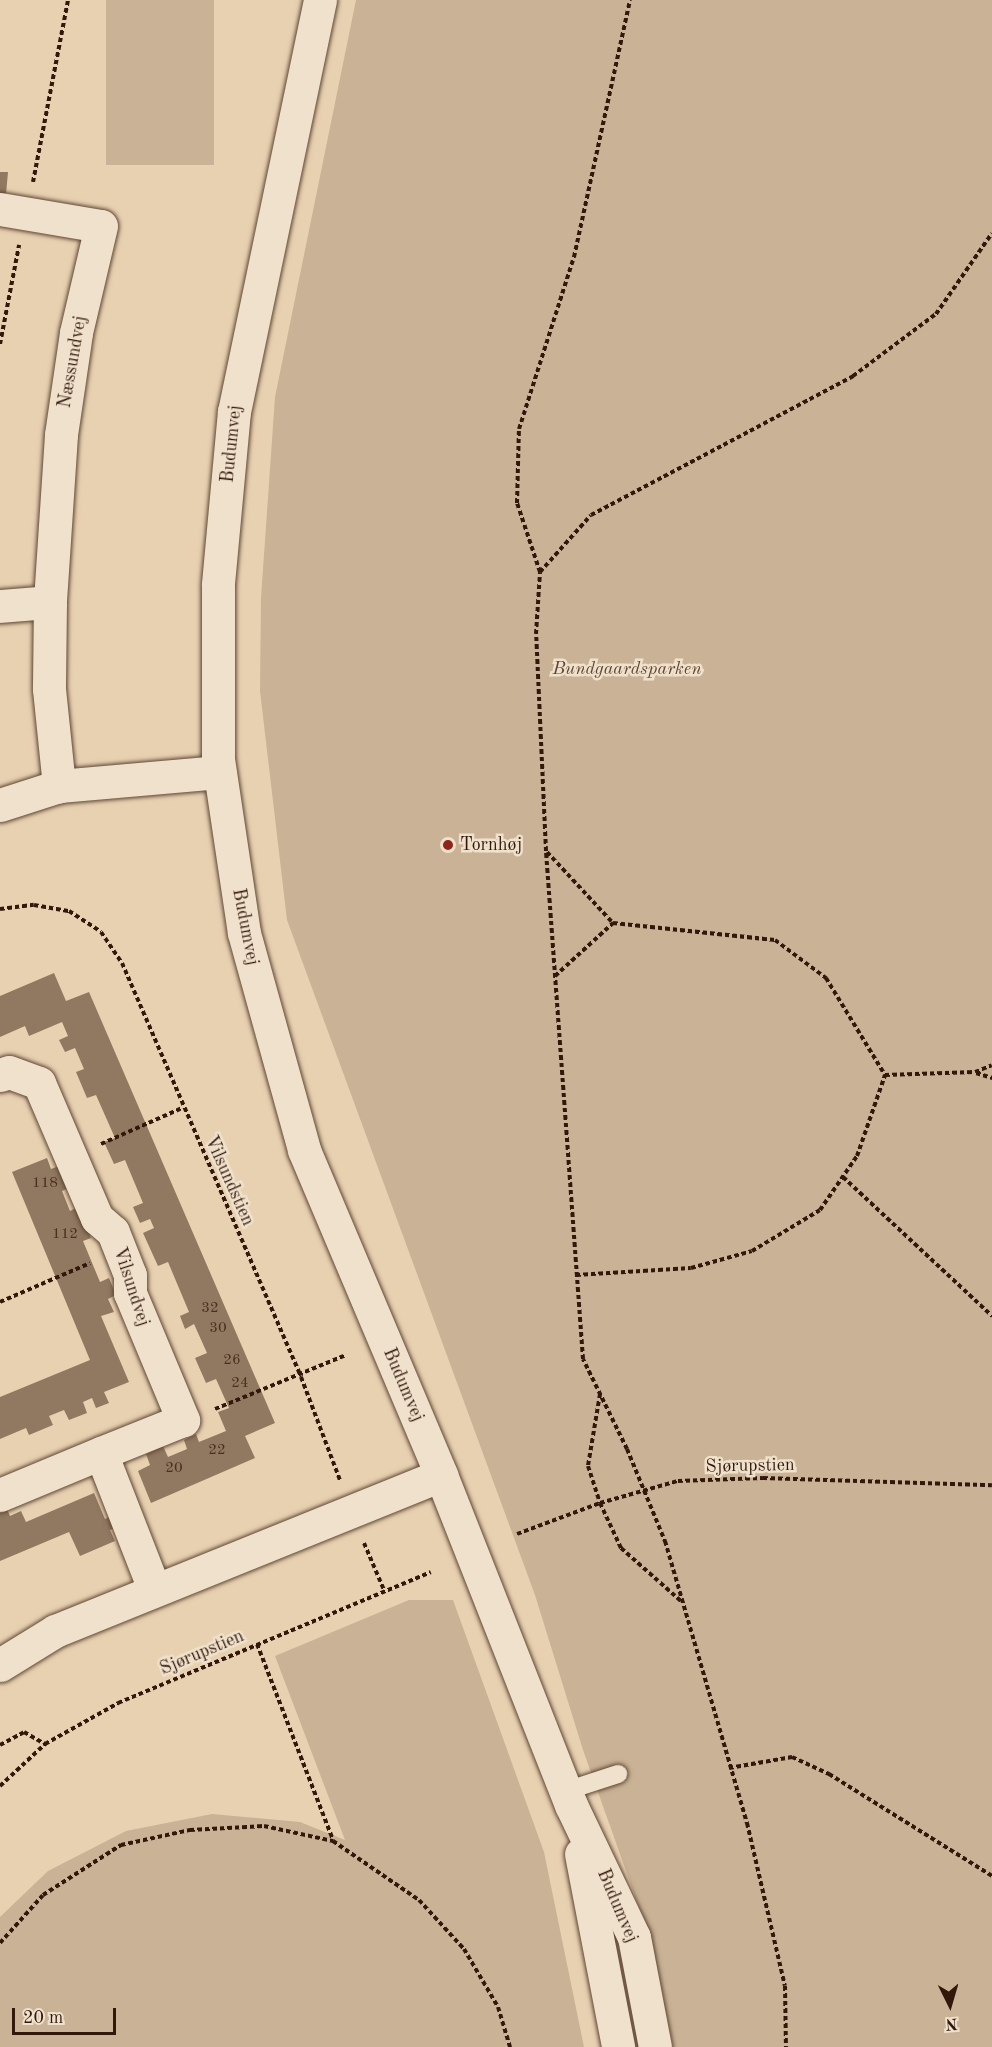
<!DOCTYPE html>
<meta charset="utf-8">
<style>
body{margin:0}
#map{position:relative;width:992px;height:2047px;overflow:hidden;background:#e8d1b1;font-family:"Old Standard TT",serif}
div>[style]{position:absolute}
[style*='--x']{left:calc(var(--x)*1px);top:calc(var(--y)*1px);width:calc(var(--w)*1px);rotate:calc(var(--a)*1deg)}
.green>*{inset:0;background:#c9b295;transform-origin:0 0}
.building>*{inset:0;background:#907861}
.path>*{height:4px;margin-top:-2px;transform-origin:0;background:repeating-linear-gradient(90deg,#31180b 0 4.5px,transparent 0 7.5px)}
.roads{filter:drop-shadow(0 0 2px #5f4634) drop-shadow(0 0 2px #5f4634)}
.service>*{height:18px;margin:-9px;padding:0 9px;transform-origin:9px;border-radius:9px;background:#f0e1cc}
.minor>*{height:33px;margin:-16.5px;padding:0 16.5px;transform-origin:16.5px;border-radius:16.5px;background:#f0e1cc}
.tertiary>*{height:33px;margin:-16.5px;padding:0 16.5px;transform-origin:16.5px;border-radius:16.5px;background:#f0e1cc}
.path-bridge>*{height:4px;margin-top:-2px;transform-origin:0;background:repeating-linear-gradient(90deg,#31180b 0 4.5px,transparent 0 7.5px)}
.dots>*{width:16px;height:16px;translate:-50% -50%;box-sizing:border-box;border:3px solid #f0e1cc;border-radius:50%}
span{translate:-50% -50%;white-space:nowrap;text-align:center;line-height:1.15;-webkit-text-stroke:5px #f0e1cc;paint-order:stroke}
.number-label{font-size:15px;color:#493020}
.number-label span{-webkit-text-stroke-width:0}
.street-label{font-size:18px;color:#31180b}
.park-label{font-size:18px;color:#5f4634;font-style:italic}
.poi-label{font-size:18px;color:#31180b}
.left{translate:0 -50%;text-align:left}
.north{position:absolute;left:920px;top:1975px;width:60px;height:60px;-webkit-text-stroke:4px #f0e1cc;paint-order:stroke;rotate:175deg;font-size:16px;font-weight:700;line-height:24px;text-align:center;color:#31180b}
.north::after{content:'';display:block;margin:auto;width:21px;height:27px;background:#31180b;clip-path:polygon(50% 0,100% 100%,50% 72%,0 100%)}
.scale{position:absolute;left:12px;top:2008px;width:104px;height:27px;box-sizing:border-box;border:3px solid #31180b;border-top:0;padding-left:8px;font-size:18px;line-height:21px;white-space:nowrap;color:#31180b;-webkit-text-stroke:4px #f0e1cc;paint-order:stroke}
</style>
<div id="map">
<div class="green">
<div style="left:106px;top:0;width:108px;height:165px"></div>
<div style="clip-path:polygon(356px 0,992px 0,992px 2047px,673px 2047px,647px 1930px,583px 1750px,535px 1595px,287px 920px,260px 691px,261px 598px,275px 397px)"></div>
<div style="clip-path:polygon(409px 1600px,453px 1600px,544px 1852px,584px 2047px,0 2047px,0 1917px,48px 1871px,126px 1831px,212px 1814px,300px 1822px,345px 1840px,275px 1656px)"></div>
</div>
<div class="building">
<div style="clip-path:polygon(0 172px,8px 172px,6px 194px,0 194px)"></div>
<div style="clip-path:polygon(54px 973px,66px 1001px,89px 992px,275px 1423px,245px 1436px,255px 1458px,151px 1503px,138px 1471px,150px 1465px,146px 1454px,163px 1446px,168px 1457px,187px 1449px,184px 1440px,196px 1434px,199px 1442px,226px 1431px,218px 1412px,229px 1408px,216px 1379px,206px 1383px,195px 1358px,207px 1353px,194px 1324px,185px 1329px,180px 1316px,189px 1312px,168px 1262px,158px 1266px,143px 1233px,154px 1228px,150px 1219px,140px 1223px,133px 1207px,143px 1203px,125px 1160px,114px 1164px,104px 1142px,115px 1138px,96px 1095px,87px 1098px,76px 1072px,84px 1069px,75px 1048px,65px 1052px,59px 1040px,68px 1036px,62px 1022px,29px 1036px,25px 1026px,0 1037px,0 996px)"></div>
<div style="clip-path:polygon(47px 1158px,51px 1169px,62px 1165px,71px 1187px,62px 1191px,70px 1211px,78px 1207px,91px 1238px,83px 1241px,100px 1282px,109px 1278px,116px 1295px,108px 1299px,114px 1312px,101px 1316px,129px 1382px,104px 1392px,109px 1403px,96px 1408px,92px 1398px,83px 1402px,87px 1413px,69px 1420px,64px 1410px,49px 1416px,53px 1425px,29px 1435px,26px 1428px,0 1439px,0 1397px,90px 1360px,12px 1172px)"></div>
<div style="clip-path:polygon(94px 1493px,105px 1519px,114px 1515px,119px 1527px,110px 1530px,115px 1541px,80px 1556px,69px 1532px,0 1561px,0 1510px,6px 1507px,10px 1516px,21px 1511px,26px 1522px)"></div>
</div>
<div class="path">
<div style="--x:33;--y:182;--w:185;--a:-79.1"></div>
<div style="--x:0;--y:344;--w:101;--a:-79.1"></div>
<div style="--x:540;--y:572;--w:73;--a:-108.4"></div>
<div style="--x:517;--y:503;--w:74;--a:-88.5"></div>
<div style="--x:519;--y:429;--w:181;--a:-72.3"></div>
<div style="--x:574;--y:257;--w:263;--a:-77.7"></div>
<div style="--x:547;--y:852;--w:97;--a:47.1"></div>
<div style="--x:613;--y:923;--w:163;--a:6"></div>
<div style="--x:775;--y:940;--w:64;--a:36.7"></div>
<div style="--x:826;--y:978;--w:114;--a:58.7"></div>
<div style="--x:885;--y:1075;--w:90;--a:-1.9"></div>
<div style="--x:975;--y:1072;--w:18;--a:-22"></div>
<div style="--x:0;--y:909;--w:34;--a:-7"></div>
<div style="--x:34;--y:905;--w:36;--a:10"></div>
<div style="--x:69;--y:911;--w:38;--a:33"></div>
<div style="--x:101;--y:932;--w:37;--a:56"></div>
<div style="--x:122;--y:963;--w:451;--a:66.6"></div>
<div style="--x:301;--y:1377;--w:110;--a:69.3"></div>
<div style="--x:555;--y:976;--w:79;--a:-42.4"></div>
<div style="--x:976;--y:1073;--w:17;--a:17"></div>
<div style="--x:101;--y:1144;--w:89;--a:-24"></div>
<div style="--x:843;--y:1177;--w:204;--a:43"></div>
<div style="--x:576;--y:1275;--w:115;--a:-3.5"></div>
<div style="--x:691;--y:1268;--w:63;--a:-15.6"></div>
<div style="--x:752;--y:1251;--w:79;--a:-31.1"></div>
<div style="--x:820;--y:1210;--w:65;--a:-55.6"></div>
<div style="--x:857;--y:1156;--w:86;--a:-70.9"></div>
<div style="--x:0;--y:1302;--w:98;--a:-23.4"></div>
<div style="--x:600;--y:1394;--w:73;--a:99.5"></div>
<div style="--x:588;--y:1466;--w:39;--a:72"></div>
<div style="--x:600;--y:1503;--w:50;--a:65"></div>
<div style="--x:621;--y:1548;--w:80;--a:41.5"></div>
<div style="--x:215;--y:1409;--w:142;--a:-22.4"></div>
<div style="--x:627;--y:1449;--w:100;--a:-116.1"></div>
<div style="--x:583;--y:1359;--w:509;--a:-94.17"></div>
<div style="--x:546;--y:851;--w:217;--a:-92.6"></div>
<div style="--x:536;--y:634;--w:62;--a:-86.3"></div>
<div style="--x:540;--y:572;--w:76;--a:-48.2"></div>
<div style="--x:591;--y:515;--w:297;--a:-27.9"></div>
<div style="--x:853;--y:376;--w:104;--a:-36.8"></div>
<div style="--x:936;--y:314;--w:98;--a:-55.3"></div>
<div style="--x:517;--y:1534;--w:89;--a:-20.5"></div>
<div style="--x:600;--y:1503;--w:81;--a:-15.8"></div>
<div style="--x:678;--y:1481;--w:85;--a:-2"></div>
<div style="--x:763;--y:1478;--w:229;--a:1.8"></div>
<div style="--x:665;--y:1541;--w:294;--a:73.8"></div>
<div style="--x:747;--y:1823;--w:167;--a:76.9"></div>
<div style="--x:785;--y:1986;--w:61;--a:89.1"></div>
<div style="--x:364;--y:1543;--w:51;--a:66.9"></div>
<div style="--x:257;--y:1644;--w:210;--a:68.8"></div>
<div style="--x:0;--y:1745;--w:27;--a:-28"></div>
<div style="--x:24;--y:1732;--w:24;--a:30"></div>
<div style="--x:729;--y:1768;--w:64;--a:-9.9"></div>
<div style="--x:792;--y:1757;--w:41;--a:24.7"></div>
<div style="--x:829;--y:1774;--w:192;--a:32"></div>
<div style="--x:0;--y:1786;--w:62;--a:-43"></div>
<div style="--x:45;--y:1744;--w:84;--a:-29.3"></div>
<div style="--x:118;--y:1703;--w:339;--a:-22.7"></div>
<div style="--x:0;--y:1943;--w:64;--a:-48.1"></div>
<div style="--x:43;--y:1895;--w:93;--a:-32.7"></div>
<div style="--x:121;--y:1845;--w:71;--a:-12.3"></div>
<div style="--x:190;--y:1830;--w:74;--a:-3.1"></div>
<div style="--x:264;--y:1826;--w:71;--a:12.3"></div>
<div style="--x:333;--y:1841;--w:104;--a:34.5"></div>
<div style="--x:419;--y:1900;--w:67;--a:47.4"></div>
<div style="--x:464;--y:1949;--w:67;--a:59.6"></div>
<div style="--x:498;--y:2007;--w:42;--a:73.3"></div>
</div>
<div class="roads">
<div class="service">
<div style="--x:566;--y:1791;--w:55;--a:-18.1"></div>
</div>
<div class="minor">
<div style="--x:0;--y:209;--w:102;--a:9.6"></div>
<div style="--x:101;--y:226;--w:110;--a:103.2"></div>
<div style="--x:76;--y:333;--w:103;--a:98.4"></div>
<div style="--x:61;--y:435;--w:167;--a:93.8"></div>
<div style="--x:50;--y:602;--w:87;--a:90.7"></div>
<div style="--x:49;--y:689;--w:98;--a:84.1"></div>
<div style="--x:59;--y:786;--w:161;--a:-5"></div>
<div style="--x:0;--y:606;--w:50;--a:-4.6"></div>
<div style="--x:0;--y:805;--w:62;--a:-17.9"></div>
<div style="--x:0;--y:1075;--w:9;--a:-18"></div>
<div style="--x:9;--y:1072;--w:32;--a:20"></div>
<div style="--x:39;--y:1083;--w:147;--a:66.8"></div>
<div style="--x:97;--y:1218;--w:21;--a:41"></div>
<div style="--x:113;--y:1232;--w:46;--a:68.4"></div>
<div style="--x:130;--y:1275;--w:18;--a:90"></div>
<div style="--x:130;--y:1293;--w:138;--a:67.3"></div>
<div style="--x:183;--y:1420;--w:88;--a:158.1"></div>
<div style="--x:101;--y:1453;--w:146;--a:68.7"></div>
<div style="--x:0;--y:1495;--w:109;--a:-22.6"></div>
<div style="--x:0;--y:1665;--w:65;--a:-31.7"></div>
<div style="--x:55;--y:1631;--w:416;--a:-22"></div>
</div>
<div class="tertiary">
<div style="--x:320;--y:0;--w:420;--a:101.8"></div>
<div style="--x:234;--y:411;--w:175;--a:95.3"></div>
<div style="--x:218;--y:585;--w:174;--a:90"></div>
<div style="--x:218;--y:759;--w:176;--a:81.5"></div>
<div style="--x:244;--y:933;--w:225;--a:74.5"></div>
<div style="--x:304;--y:1150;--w:353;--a:67.1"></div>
<div style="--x:441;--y:1475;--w:355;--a:68.5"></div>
<div style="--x:571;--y:1805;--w:146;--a:64.5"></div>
<div style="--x:634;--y:1937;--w:112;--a:79.2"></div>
<div style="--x:581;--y:1854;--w:197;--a:79.1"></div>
</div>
</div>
<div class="path-bridge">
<div style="--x:627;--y:1449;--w:100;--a:67.6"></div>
</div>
<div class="dots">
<div style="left:448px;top:845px;background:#8f2418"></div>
</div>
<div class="number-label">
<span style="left:45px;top:1184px">118</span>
<span style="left:65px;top:1235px">112</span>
<span style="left:210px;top:1309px">32</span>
<span style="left:218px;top:1329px">30</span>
<span style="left:232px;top:1361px">26</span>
<span style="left:240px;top:1384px">24</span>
<span style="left:217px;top:1451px">22</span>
<span style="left:174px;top:1469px">20</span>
</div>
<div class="street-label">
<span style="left:73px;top:362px;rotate:-80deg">Næssundvej</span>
<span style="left:232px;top:444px;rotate:-84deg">Budumvej</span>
<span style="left:245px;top:927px;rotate:79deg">Budumvej</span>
<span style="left:229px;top:1181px;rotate:66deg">Vilsundstien</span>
<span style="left:131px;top:1287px;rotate:72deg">Vilsundvej</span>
<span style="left:403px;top:1385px;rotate:67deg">Budumvej</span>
<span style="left:750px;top:1466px;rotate:-1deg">Sjørupstien</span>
<span style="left:202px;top:1653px;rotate:-23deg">Sjørupstien</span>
<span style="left:617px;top:1906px;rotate:67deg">Budumvej</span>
</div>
<div class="park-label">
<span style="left:627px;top:669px">Bundgaardsparken</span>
</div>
<div class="poi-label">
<span class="left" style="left:460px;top:845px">Tornhøj</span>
</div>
<div class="north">N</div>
<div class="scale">20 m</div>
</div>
